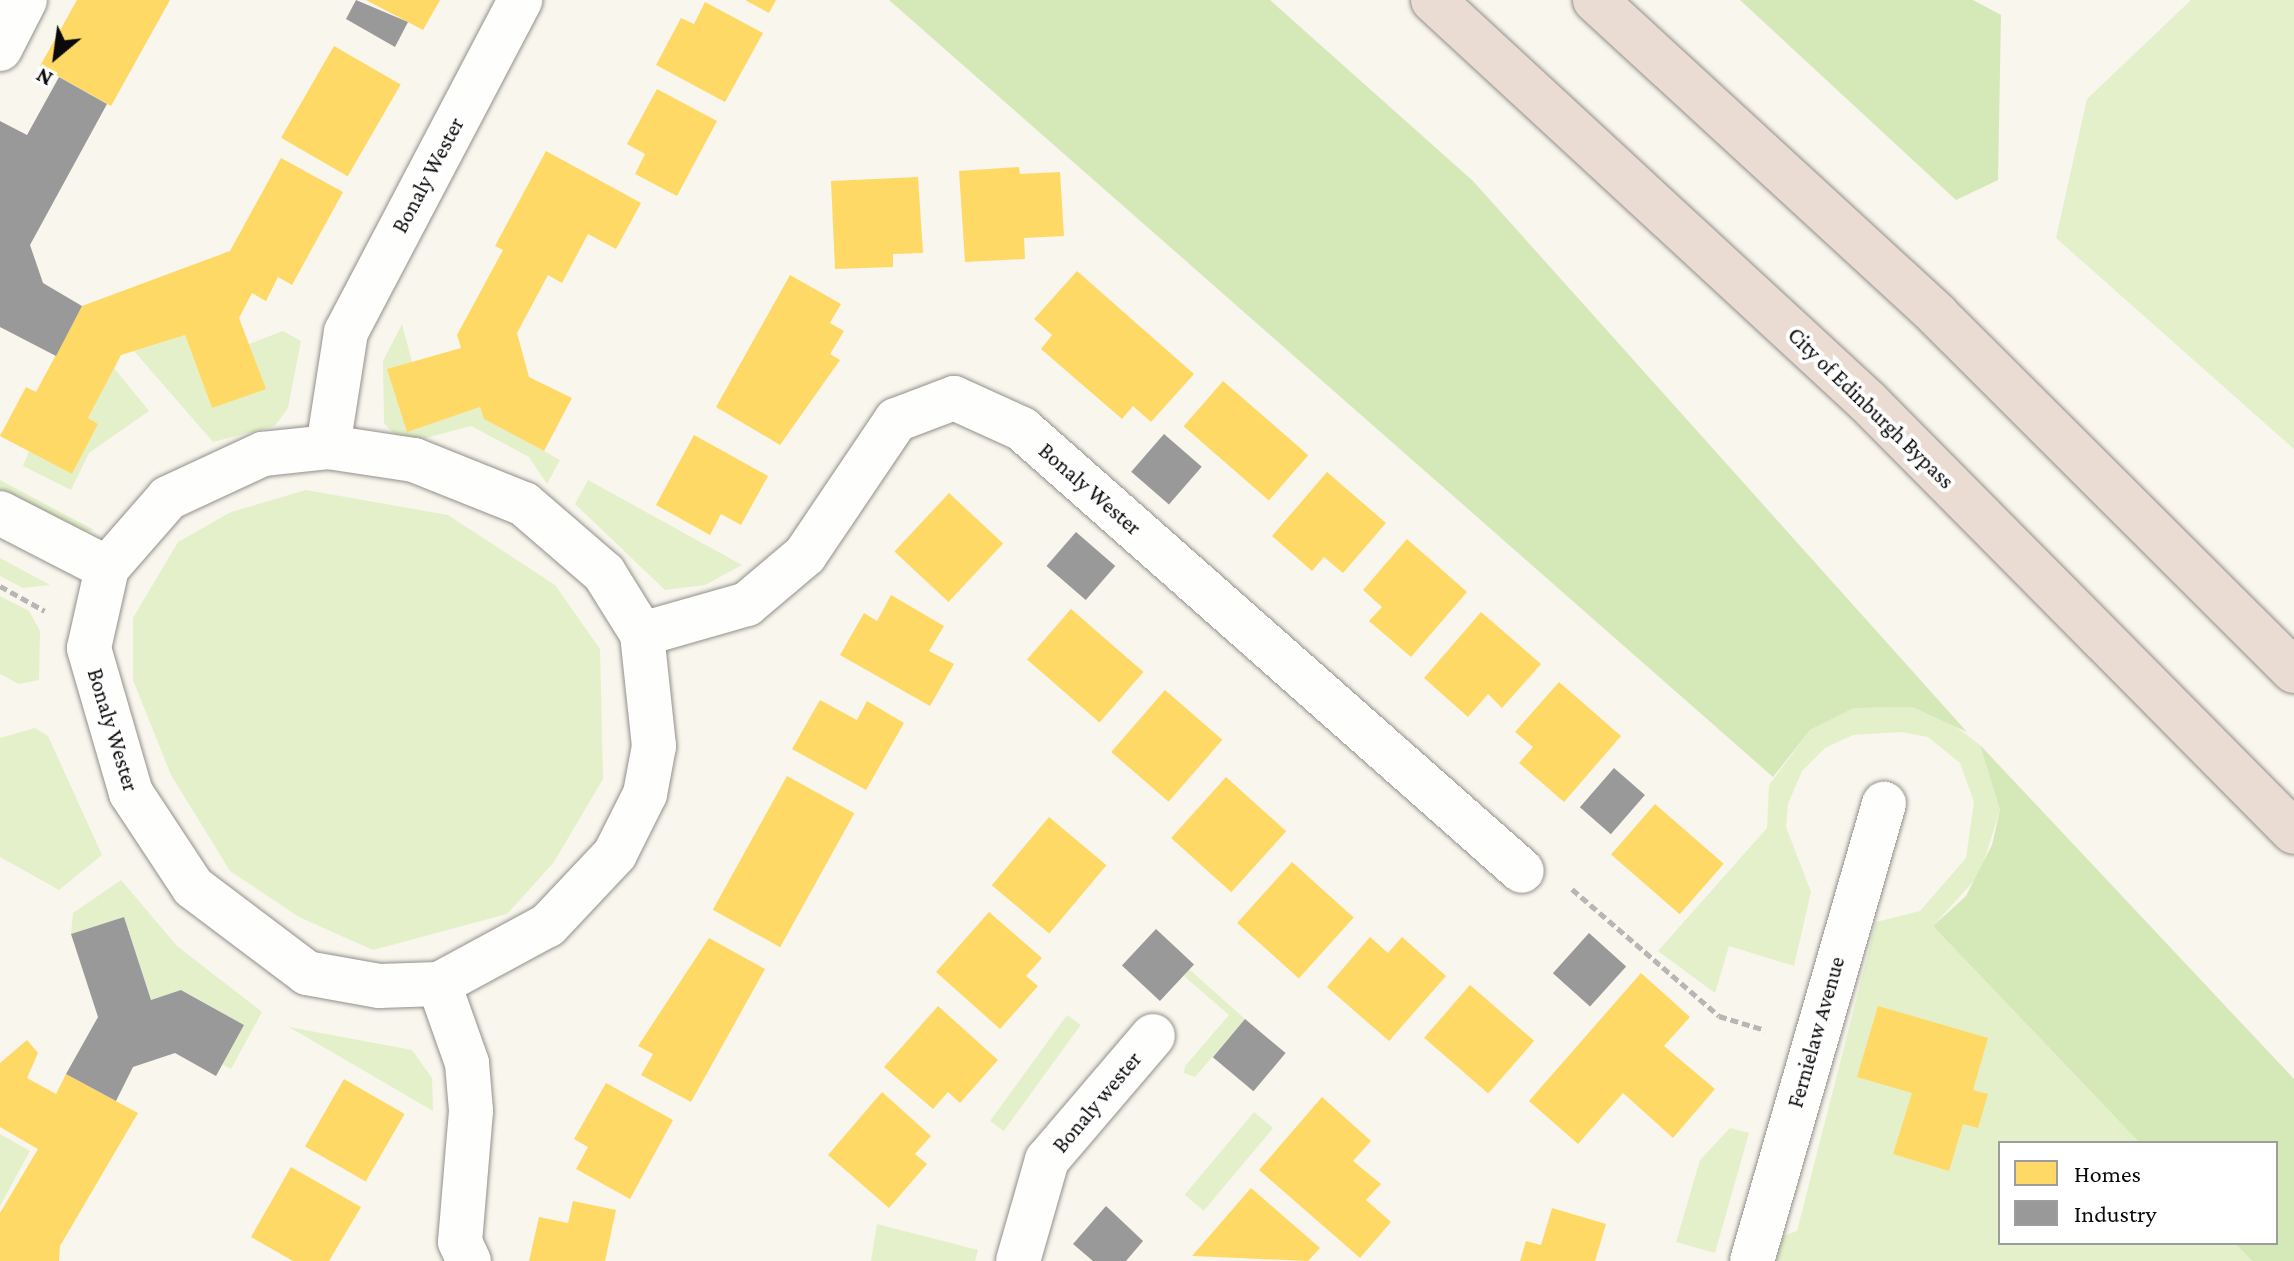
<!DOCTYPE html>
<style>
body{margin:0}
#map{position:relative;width:2294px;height:1261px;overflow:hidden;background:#f9f6ed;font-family:"Crimson Pro",serif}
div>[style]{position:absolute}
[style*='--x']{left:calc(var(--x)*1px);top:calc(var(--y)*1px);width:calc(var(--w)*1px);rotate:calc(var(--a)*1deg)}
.green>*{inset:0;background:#e4f0ca;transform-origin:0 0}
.forest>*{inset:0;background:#d5e8b8}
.homes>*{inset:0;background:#ffd966;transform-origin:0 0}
.industry>*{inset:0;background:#999;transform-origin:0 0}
.path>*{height:5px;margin-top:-2.5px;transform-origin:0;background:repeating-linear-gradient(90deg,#b7b6b5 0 8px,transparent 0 12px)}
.roads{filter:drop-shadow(0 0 2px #92908c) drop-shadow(0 0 2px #92908c)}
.minor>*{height:44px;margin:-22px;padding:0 22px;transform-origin:22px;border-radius:22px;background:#fefefc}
.highway>*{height:44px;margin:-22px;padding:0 22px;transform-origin:22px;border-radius:22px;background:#eadcd2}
span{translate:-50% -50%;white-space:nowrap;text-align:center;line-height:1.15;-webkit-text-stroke:8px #fff;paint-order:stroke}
.street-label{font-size:22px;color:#0a0a0a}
.legend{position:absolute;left:1998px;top:1141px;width:280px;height:104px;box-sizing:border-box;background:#fff;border:2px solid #9d9d9d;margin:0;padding:10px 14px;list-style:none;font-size:24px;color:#0a0a0a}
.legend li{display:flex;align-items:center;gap:16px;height:40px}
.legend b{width:40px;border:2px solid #9d9d9d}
.north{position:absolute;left:16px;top:16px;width:80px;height:80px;-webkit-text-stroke:6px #fff;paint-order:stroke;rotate:209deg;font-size:22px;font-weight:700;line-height:32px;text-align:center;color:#0a0a0a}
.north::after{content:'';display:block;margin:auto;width:28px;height:36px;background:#0a0a0a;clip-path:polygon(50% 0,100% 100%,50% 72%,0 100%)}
</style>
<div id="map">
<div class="green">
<div style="clip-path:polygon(2191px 0,2294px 0,2294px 449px,2056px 238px,2087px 99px)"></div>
<div style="clip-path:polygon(402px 324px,412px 362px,407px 431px,480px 407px,485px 419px,560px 460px,547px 484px,529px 457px,471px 426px,422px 439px,395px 435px,384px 423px,383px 361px)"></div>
<div style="clip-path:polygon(283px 331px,301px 341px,288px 408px,275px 426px,213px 442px,134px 351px,185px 335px,212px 408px,249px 344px)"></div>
<div style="clip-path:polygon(114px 368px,149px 411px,89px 453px,71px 490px,23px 466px,29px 451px,72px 474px,98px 424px,88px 418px)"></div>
<div style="clip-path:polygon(0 480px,94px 530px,81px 532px,0 501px)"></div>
<div style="clip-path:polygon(588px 480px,742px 565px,705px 585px,665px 590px,575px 504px)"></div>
<div style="clip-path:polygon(306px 490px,448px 515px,555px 585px,600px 649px,603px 779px,554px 862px,507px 914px,373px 950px,299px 917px,230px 871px,171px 775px,133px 680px,133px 618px,178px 542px,231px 512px)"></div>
<div style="clip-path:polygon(0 558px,50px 585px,23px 588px,0 576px)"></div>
<div style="clip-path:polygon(0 596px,29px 611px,40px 631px,39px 680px,19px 684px,0 674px)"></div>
<div style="clip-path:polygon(1913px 707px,1939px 714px,1980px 745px,2000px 810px,1980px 874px,1933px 926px,2140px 1143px,2000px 1143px,2000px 1243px,2235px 1243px,2252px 1261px,1776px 1261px,1783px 1236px,1797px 1231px,1876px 922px,1920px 911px,1966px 858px,1974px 802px,1960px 763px,1928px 737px,1901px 732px,1853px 735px,1825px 748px,1802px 771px,1788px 804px,1786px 827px,1811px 892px,1794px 966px,1729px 946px,1715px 993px,1658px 951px,1767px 828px,1769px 785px,1810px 730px,1854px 708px)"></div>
<div style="clip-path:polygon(35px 728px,48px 736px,102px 855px,59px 890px,0 857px,0 738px)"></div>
<div style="clip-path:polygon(121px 880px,177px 946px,262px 1012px,231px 1069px,222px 1064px,244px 1025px,182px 990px,151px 1000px,124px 917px,71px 934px,73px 913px)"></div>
<div style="clip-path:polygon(1189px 969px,1245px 1019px,1195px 1077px,1184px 1073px,1185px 1066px,1229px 1015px,1184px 976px)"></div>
<div style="left:1067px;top:1015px;width:17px;height:131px;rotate:36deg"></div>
<div style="clip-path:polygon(289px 1027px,412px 1050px,432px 1078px,433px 1111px)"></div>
<div style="left:1254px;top:1112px;width:25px;height:108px;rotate:40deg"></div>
<div style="clip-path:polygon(1730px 1128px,1749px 1133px,1715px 1253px,1676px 1242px,1700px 1160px)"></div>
<div style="clip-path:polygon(0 1134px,30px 1151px,0 1206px)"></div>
<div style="clip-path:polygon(877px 1224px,978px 1250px,975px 1261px,871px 1261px)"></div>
</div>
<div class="forest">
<div style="clip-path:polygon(889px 0,1270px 0,1473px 181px,1967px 732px,1913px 707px,1854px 708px,1810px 730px,1773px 777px)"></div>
<div style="clip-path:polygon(1740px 0,1973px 0,2001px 15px,1998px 180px,1956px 200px)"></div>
<div style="clip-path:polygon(1980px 745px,2294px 1079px,2294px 1261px,2252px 1261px,2235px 1243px,2276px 1243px,2276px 1143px,2140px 1143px,1933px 926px,1966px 896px,1992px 845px,2000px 810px)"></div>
</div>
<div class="homes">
<div style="clip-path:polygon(77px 0,170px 0,111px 106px,40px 66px)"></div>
<div style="clip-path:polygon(366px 0,440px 0,423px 30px)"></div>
<div style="clip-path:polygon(745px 0,776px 0,769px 13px)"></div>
<div style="clip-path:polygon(705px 2px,763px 33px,725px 102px,656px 65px,681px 18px,694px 24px)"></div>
<div style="left:334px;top:46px;width:77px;height:106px;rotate:30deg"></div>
<div style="clip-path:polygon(657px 89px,717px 121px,677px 196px,635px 174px,645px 154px,627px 144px)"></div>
<div style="clip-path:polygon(546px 151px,641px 203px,616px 249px,588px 234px,562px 283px,548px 275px,517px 333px,529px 377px,572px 398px,544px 451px,484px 419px,480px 407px,407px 432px,387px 369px,461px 348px,457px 335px,503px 250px,495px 246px)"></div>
<div style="clip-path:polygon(281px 158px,343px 192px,292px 285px,278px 277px,266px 301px,252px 293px,239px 318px,266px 389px,212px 408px,185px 335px,121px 355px,88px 418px,98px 424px,72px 474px,0 436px,26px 387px,36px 392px,82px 306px,230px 251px)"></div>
<div style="clip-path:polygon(1019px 167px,1020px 174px,1060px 172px,1064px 236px,1024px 238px,1025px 259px,965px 262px,959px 171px)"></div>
<div style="clip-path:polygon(918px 177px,923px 253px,893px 254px,893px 267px,835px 269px,831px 181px)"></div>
<div style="clip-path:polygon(1077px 271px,1194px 374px,1151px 422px,1133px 406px,1122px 419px,1041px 349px,1052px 335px,1034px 319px)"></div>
<div style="clip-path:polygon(790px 275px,841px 304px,830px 323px,844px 331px,830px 354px,840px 360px,780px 445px,716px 407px)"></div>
<div style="left:1223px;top:381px;width:113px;height:60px;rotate:41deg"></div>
<div style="clip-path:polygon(694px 435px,768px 476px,741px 525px,721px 514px,710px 535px,656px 505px)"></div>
<div style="clip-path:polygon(1327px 472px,1386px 523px,1343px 573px,1324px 557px,1312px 571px,1272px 536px)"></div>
<div style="left:949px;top:493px;width:74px;height:80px;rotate:43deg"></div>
<div style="clip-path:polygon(1407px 539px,1467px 592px,1411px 657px,1369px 621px,1382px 607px,1363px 590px)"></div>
<div style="clip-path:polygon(891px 595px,944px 626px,929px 651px,954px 664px,930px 706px,840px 655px,864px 613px,877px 621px)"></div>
<div style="left:1071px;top:609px;width:96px;height:67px;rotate:41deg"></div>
<div style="clip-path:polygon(1481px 612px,1541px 664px,1502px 708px,1488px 694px,1468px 717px,1424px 678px)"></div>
<div style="clip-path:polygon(1559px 682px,1621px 736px,1564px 802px,1519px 763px,1533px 747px,1515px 732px)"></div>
<div style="left:1165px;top:690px;width:76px;height:82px;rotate:41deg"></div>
<div style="clip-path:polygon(820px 700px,857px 720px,867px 701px,904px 723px,866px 790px,792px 749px)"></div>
<div style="left:787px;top:776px;width:77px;height:153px;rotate:29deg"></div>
<div style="left:1226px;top:777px;width:81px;height:82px;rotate:42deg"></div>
<div style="left:1655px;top:804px;width:91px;height:67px;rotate:41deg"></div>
<div style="left:1049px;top:817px;width:75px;height:89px;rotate:40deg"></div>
<div style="left:1292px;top:862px;width:83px;height:82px;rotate:42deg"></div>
<div style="clip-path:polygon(989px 912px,1042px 958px,1026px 976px,1038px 986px,1000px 1029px,936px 972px)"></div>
<div style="clip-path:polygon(1370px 937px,1388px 953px,1402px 937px,1446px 976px,1389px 1041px,1327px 987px)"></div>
<div style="clip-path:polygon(709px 938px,765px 969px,691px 1102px,641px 1075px,653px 1054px,638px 1046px)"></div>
<div style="clip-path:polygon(1641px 973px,1690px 1017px,1664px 1046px,1715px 1089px,1673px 1138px,1623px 1093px,1578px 1144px,1529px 1101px)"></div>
<div style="left:1470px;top:985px;width:85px;height:70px;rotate:41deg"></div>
<div style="clip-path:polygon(938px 1006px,998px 1060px,960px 1103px,948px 1092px,933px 1109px,884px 1067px)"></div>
<div style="clip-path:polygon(1878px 1006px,1988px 1038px,1973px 1090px,1988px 1094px,1978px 1128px,1963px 1124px,1949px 1171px,1893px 1154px,1912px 1093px,1857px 1077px)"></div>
<div style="clip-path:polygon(27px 1040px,38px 1053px,27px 1078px,56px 1094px,66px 1074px,138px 1113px,60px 1246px,59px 1261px,0 1261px,0 1213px,38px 1149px,0 1127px,0 1063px)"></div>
<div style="left:344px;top:1079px;width:70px;height:78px;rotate:30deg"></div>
<div style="clip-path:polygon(606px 1083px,673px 1120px,630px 1199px,576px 1169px,588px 1147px,574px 1139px)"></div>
<div style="clip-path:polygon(882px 1092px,931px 1136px,915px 1154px,927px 1164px,889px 1208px,828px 1155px)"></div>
<div style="clip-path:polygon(1322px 1097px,1371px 1141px,1353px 1161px,1381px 1184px,1366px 1200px,1391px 1222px,1360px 1258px,1259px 1170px)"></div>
<div style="clip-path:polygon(291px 1167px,361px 1207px,329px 1261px,293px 1261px,251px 1237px)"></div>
<div style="clip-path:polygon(1251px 1188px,1320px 1248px,1308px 1261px,1192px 1256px)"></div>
<div style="clip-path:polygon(573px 1201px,616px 1210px,605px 1261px,529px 1261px,539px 1217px,568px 1223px)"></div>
<div style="clip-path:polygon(1552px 1208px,1606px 1224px,1595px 1261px,1520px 1261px,1526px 1241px,1541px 1245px)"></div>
</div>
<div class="industry">
<div style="clip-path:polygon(356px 0,408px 22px,395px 47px,346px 19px)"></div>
<div style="clip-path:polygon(59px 77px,107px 104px,30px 245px,43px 283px,82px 306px,56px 356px,0 327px,0 121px,27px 135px)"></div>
<div style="left:1164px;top:434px;width:50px;height:50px;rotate:41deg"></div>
<div style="left:1076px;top:532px;width:52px;height:45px;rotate:41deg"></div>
<div style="left:1614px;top:768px;width:41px;height:52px;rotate:41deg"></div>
<div style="clip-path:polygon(124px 917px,151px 1000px,181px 990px,244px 1025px,216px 1076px,175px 1053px,133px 1067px,116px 1101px,66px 1074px,98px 1017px,71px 934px)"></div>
<div style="left:1156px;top:929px;width:52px;height:50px;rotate:43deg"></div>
<div style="left:1589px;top:933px;width:50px;height:54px;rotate:42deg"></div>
<div style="left:1245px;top:1019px;width:53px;height:50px;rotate:40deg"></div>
<div style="clip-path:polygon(1106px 1206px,1143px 1241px,1126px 1261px,1093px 1261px,1073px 1244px)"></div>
</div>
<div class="path">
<div style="--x:0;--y:586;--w:51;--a:29.1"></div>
<div style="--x:1572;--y:889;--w:194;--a:40.8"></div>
<div style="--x:1719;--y:1016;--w:48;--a:16.9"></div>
</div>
<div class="roads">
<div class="minor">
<div style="--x:0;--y:49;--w:55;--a:-63"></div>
<div style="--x:328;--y:447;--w:87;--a:8.6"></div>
<div style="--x:414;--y:460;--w:118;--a:21.8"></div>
<div style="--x:524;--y:504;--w:106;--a:40.8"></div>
<div style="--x:604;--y:573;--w:72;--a:58.1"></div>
<div style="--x:642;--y:634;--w:113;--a:83.9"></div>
<div style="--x:654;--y:746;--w:49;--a:100.6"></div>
<div style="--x:645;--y:794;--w:67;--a:116.6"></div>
<div style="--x:615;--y:854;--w:98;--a:133.3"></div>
<div style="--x:548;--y:925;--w:124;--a:151.6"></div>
<div style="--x:439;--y:984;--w:60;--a:178.1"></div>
<div style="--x:379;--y:986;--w:73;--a:-169.8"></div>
<div style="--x:307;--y:973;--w:143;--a:-143"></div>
<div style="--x:193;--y:887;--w:113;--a:-123.4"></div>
<div style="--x:131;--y:793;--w:151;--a:-106.2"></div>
<div style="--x:89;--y:648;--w:82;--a:-77.3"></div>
<div style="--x:107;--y:568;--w:93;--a:-48.9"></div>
<div style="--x:168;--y:498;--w:105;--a:-24.9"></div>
<div style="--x:263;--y:454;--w:65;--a:-6.1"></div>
<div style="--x:328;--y:447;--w:116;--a:-81.1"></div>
<div style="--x:346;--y:332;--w:375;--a:-62.3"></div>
<div style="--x:0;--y:513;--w:120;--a:27.2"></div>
<div style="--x:642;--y:634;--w:109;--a:-15.9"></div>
<div style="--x:747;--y:604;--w:76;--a:-40.2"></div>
<div style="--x:805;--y:555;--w:163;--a:-56"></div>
<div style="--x:896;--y:420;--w:62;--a:-20.8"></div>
<div style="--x:954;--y:398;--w:75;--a:24.5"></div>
<div style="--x:1022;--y:429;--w:667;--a:41.48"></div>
<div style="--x:439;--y:984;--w:84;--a:70.5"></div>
<div style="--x:467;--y:1063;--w:48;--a:85.2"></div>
<div style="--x:471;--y:1111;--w:131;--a:94.8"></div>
<div style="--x:460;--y:1242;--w:21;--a:65"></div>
<div style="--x:1018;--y:1261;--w:105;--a:-74"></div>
<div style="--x:1047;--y:1160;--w:163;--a:-49.5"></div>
<div style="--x:1752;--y:1261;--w:476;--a:-73.9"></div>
</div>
<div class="highway">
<div style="--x:1433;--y:0;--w:592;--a:42.74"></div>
<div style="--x:1868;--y:402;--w:605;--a:45.27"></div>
<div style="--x:1595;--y:0;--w:465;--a:42.6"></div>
<div style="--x:1937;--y:315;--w:504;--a:44.92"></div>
</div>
</div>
<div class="street-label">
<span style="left:428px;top:175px;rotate:-62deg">Bonaly Wester</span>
<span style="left:1871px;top:408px;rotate:44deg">City of Edinburgh Bypass</span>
<span style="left:1090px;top:489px;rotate:41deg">Bonaly Wester</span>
<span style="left:113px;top:730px;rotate:73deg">Bonaly Wester</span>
<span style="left:1816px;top:1032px;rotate:-74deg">Fernielaw Avenue</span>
<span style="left:1097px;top:1102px;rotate:-50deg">Bonaly wester</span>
</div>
<ul class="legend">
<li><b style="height:22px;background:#ffd966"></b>Homes</li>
<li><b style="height:22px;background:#999"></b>Industry</li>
</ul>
<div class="north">N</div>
</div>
